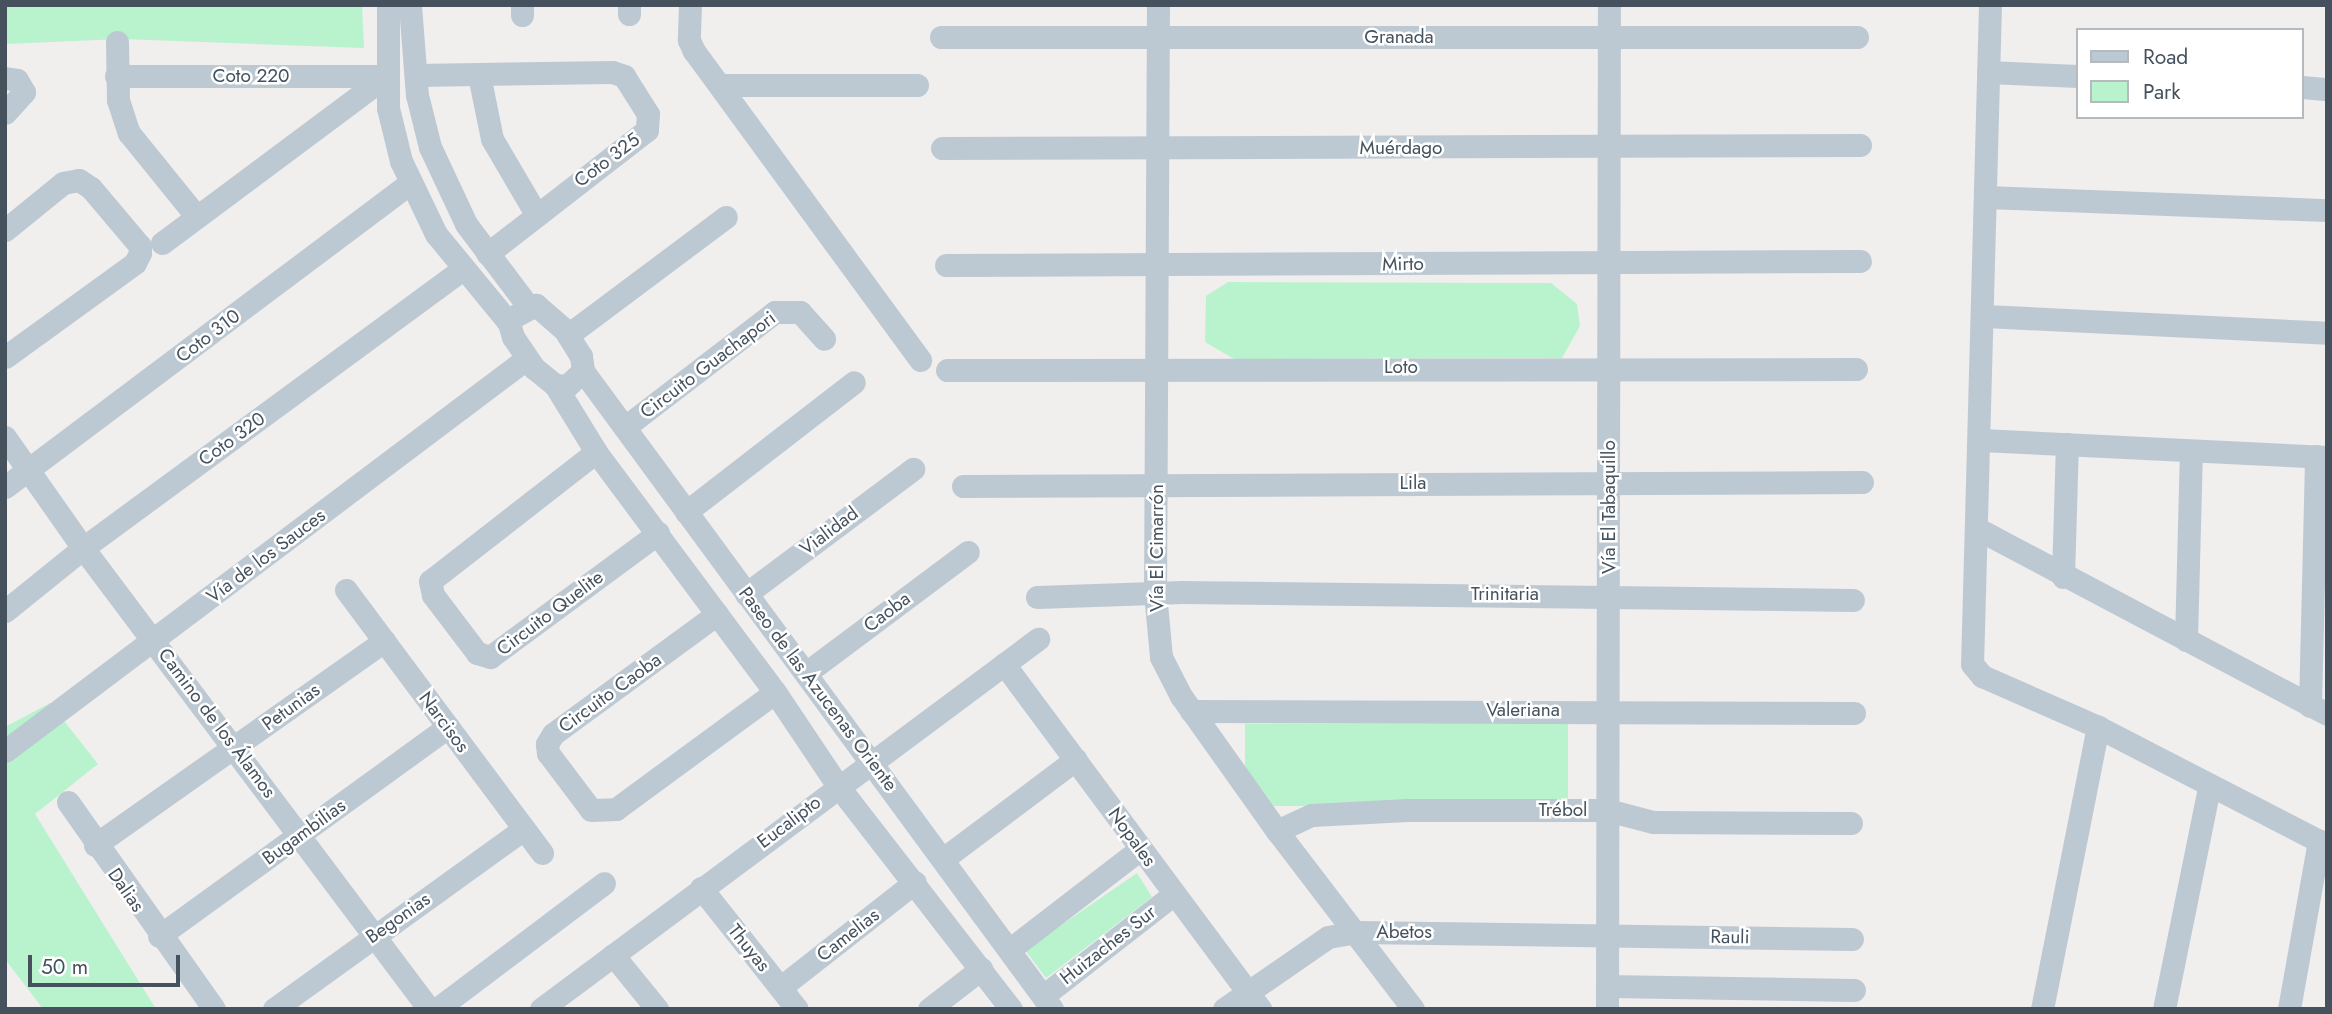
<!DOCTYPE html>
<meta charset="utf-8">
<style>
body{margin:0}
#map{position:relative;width:2332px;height:1014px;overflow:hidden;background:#f1eeee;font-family:Jost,sans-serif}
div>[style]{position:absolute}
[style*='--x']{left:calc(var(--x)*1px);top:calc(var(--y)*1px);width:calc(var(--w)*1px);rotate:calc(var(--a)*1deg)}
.green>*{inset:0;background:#b8f3ce;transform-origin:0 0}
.minor>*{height:23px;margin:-11.5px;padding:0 11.5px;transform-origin:11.5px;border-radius:11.5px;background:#bdc9d2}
span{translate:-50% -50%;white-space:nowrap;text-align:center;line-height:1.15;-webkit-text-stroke:5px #fff;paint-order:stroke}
.street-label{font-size:19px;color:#45525e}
.frame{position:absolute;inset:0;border:7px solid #45525e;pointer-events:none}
.legend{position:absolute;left:2076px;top:28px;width:228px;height:91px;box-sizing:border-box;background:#fff;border:2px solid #b5babf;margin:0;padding:9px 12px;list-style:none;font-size:21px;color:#45525e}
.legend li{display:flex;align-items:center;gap:14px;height:35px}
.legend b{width:35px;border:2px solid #b5babf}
.scale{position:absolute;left:28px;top:955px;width:152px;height:32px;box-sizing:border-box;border:4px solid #45525e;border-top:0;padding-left:9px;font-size:21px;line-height:24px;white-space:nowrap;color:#45525e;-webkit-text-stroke:5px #fff;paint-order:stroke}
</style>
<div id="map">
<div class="green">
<div style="clip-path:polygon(5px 5px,362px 5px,364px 48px,121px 39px,5px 44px)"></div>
<div style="clip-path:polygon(1228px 282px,1551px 283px,1577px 304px,1580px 326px,1562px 358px,1234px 359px,1205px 342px,1206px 296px)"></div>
<div style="clip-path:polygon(50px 703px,98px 764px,35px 814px,156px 1009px,43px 1009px,5px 959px,5px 727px)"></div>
<div style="left:1245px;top:724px;width:323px;height:82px"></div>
<div style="clip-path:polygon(1137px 873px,1152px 897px,1046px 978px,1025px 950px)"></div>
</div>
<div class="minor">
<div style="--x:388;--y:5;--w:103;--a:90"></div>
<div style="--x:388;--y:108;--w:55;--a:76.2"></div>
<div style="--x:401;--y:161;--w:81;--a:64.4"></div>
<div style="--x:436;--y:234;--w:115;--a:50.6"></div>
<div style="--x:410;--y:5;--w:90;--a:85.6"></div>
<div style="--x:417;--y:95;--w:54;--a:76"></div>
<div style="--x:430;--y:147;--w:85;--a:64.9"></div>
<div style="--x:466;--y:224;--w:103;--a:52.9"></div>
<div style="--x:522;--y:5;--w:10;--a:90"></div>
<div style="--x:629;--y:5;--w:9;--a:90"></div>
<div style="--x:690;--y:5;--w:35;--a:92"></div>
<div style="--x:689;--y:40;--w:12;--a:66"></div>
<div style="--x:694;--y:51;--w:383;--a:53.8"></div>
<div style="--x:1158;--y:5;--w:588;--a:90.29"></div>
<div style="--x:1155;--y:593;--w:64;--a:84.6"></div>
<div style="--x:1161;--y:657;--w:44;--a:62.9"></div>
<div style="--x:1181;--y:696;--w:166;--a:54.6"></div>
<div style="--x:1277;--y:831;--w:224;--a:52.6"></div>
<div style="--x:1990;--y:5;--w:659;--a:91.56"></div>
<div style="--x:1972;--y:664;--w:16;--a:50"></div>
<div style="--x:1982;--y:676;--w:127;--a:23.7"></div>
<div style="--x:2098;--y:727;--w:258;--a:27.3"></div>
<div style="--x:941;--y:37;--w:916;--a:0"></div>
<div style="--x:117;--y:42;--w:58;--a:89"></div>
<div style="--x:118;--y:100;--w:35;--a:72"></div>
<div style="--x:129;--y:133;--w:108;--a:51"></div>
<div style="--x:1988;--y:72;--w:90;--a:2.5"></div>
<div style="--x:416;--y:75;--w:196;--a:-0.9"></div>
<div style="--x:612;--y:72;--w:13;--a:18"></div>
<div style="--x:624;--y:76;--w:45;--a:57.7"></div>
<div style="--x:648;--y:114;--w:16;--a:94"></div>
<div style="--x:647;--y:130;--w:202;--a:142.2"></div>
<div style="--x:479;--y:75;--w:65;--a:78.5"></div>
<div style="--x:492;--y:139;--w:87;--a:59.6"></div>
<div style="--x:116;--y:76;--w:270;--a:0"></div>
<div style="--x:5;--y:78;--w:12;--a:9"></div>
<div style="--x:17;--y:80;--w:14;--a:60"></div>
<div style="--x:24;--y:92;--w:28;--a:132"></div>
<div style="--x:720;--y:85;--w:197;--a:0"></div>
<div style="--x:2302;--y:87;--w:25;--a:5"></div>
<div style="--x:942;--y:148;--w:918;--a:-0.19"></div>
<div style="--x:1985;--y:197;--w:342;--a:2.2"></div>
<div style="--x:5;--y:230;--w:75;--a:-39"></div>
<div style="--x:63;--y:183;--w:16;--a:-11"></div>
<div style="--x:79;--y:180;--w:14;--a:34"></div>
<div style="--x:91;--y:188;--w:76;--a:49.8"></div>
<div style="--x:140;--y:246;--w:7;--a:90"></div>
<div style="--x:140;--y:253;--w:11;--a:117"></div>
<div style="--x:135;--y:263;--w:160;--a:144.1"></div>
<div style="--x:162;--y:243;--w:279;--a:-36.7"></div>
<div style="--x:946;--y:265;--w:914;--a:-0.25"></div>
<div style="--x:536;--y:305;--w:37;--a:41"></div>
<div style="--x:564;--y:329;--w:32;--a:58"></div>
<div style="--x:581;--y:356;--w:15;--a:82"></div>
<div style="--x:583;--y:371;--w:22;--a:137"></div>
<div style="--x:567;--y:386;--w:12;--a:-175"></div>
<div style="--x:555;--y:385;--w:27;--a:-141"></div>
<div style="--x:534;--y:368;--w:37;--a:-124"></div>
<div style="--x:513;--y:337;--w:15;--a:-106"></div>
<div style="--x:509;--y:323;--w:7;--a:-56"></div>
<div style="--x:513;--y:317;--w:26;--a:-28"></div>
<div style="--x:1985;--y:316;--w:342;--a:2.8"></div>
<div style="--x:568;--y:335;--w:197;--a:-36.8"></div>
<div style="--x:947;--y:370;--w:909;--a:-0.06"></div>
<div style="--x:583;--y:371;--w:792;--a:53.68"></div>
<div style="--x:555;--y:385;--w:79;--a:58.5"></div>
<div style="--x:596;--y:452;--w:299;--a:53.3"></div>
<div style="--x:775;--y:692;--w:113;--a:56.2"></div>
<div style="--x:838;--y:786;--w:282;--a:52.2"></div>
<div style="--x:625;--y:427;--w:189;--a:-37.5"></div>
<div style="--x:775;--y:312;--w:25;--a:0"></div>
<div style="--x:800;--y:312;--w:36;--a:48"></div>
<div style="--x:5;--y:437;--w:136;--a:54.9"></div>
<div style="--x:83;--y:548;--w:576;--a:53.11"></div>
<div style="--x:1981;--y:440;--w:346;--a:2.8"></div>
<div style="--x:596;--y:452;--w:210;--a:142.1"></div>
<div style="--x:430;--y:581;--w:14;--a:78"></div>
<div style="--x:433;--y:595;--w:73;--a:52.8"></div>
<div style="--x:477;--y:653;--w:14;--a:17"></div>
<div style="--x:490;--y:657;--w:209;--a:-36.4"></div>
<div style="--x:963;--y:486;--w:899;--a:-0.25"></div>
<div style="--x:5;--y:487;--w:506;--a:-36.89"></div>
<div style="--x:686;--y:512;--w:212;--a:-37.7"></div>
<div style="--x:1976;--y:528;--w:397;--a:27.9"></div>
<div style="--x:2063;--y:577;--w:133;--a:-88.3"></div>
<div style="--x:346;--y:590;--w:328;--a:53.3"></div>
<div style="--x:746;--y:594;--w:209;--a:-36.8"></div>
<div style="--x:1037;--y:597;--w:145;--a:-2"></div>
<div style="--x:1182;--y:592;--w:671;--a:0.68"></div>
<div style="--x:5;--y:611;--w:100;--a:-38.9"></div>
<div style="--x:83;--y:548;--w:469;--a:-36.3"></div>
<div style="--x:717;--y:614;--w:203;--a:143.8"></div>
<div style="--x:553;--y:734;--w:12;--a:121"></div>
<div style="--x:547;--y:744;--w:9;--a:84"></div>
<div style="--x:548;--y:753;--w:71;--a:53"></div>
<div style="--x:591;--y:810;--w:25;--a:-2"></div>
<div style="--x:616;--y:809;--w:197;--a:-36.3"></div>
<div style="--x:2186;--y:640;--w:189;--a:-88.5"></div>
<div style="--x:1004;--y:664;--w:430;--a:53.4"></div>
<div style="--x:806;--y:673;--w:202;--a:-36.8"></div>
<div style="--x:2310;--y:706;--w:250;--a:-88.6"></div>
<div style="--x:1191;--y:711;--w:663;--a:0.17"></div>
<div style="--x:5;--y:751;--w:652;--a:-36.96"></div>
<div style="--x:68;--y:802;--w:253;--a:54.8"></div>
<div style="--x:1277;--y:831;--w:38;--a:-25"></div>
<div style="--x:1312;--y:815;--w:95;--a:-3"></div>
<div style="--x:1407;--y:810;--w:200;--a:0"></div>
<div style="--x:1607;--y:810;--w:48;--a:14.6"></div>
<div style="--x:1653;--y:822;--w:198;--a:0.3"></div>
<div style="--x:95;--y:845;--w:354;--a:-35.2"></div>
<div style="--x:943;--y:859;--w:166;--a:-36.9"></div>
<div style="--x:701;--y:888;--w:154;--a:51.6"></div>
<div style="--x:159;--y:936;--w:357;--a:-35.9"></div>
<div style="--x:1009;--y:950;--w:165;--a:-37.6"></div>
<div style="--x:613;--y:955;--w:70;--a:50.8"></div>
<div style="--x:1607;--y:986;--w:247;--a:0.9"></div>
<div style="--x:781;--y:987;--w:170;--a:-38.1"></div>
<div style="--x:1043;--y:996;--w:166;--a:-37.9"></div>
<div style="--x:274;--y:1009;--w:308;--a:-35.8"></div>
<div style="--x:437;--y:1009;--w:209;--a:-37"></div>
<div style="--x:541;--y:1009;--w:620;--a:-36.67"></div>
<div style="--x:929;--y:1009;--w:66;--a:-37.6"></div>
<div style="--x:1224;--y:1009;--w:126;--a:-34.7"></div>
<div style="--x:1328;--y:937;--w:28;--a:-10"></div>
<div style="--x:1356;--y:932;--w:496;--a:0.8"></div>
<div style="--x:1607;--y:1009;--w:1004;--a:-89.89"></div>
<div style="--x:2042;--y:1009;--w:288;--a:-78.8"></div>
<div style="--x:2164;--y:1009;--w:226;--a:-78.5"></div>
<div style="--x:2289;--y:1009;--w:171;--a:-79.9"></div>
</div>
<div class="street-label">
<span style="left:1399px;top:37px">Granada</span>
<span style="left:251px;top:76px">Coto 220</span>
<span style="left:1401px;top:148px">Muérdago</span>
<span style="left:607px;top:160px;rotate:-37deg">Coto 325</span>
<span style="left:1403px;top:264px;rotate:-1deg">Mirto</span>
<span style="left:208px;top:336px;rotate:-37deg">Coto 310</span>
<span style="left:708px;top:365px;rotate:-37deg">Circuito Guachapori</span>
<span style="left:1401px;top:367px">Loto</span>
<span style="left:232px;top:439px;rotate:-36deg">Coto 320</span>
<span style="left:1413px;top:483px">Lila</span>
<span style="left:1609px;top:507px;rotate:-90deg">Vía El Tabaquillo</span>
<span style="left:829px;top:531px;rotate:-37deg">Vialidad</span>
<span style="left:1157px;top:548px;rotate:-90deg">Vía El Cimarrón</span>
<span style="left:266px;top:556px;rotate:-37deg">Vía de los Sauces</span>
<span style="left:1505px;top:594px">Trinitaria</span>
<span style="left:887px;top:612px;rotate:-37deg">Caoba</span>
<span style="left:550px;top:613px;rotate:-37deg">Circuito Quelite</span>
<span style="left:818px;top:689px;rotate:53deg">Paseo de las Azucenas Oriente</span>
<span style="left:610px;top:693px;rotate:-36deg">Circuito Caoba</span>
<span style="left:291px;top:707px;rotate:-36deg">Petunias</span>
<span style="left:1523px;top:710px">Valeriana</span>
<span style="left:444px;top:722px;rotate:53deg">Narcisos</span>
<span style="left:217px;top:723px;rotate:53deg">Camino de los Álamos</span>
<span style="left:1563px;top:810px">Trébol</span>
<span style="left:789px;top:822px;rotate:-37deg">Eucalipto</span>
<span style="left:304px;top:832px;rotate:-36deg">Bugambilias</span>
<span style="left:1132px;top:837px;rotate:54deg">Nopales</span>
<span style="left:126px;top:890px;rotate:55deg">Dalias</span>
<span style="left:398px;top:918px;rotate:-35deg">Begonias</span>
<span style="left:1404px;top:932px">Abetos</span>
<span style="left:848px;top:935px;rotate:-38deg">Camelias</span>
<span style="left:1730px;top:937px;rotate:1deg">Rauli</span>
<span style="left:1108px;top:945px;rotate:-38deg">Huizaches Sur</span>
<span style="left:749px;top:948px;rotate:51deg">Thuyas</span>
</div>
<div class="frame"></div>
<ul class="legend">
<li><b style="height:9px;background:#bdc9d2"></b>Road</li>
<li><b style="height:19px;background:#b8f3ce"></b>Park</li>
</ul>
<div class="scale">50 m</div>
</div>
